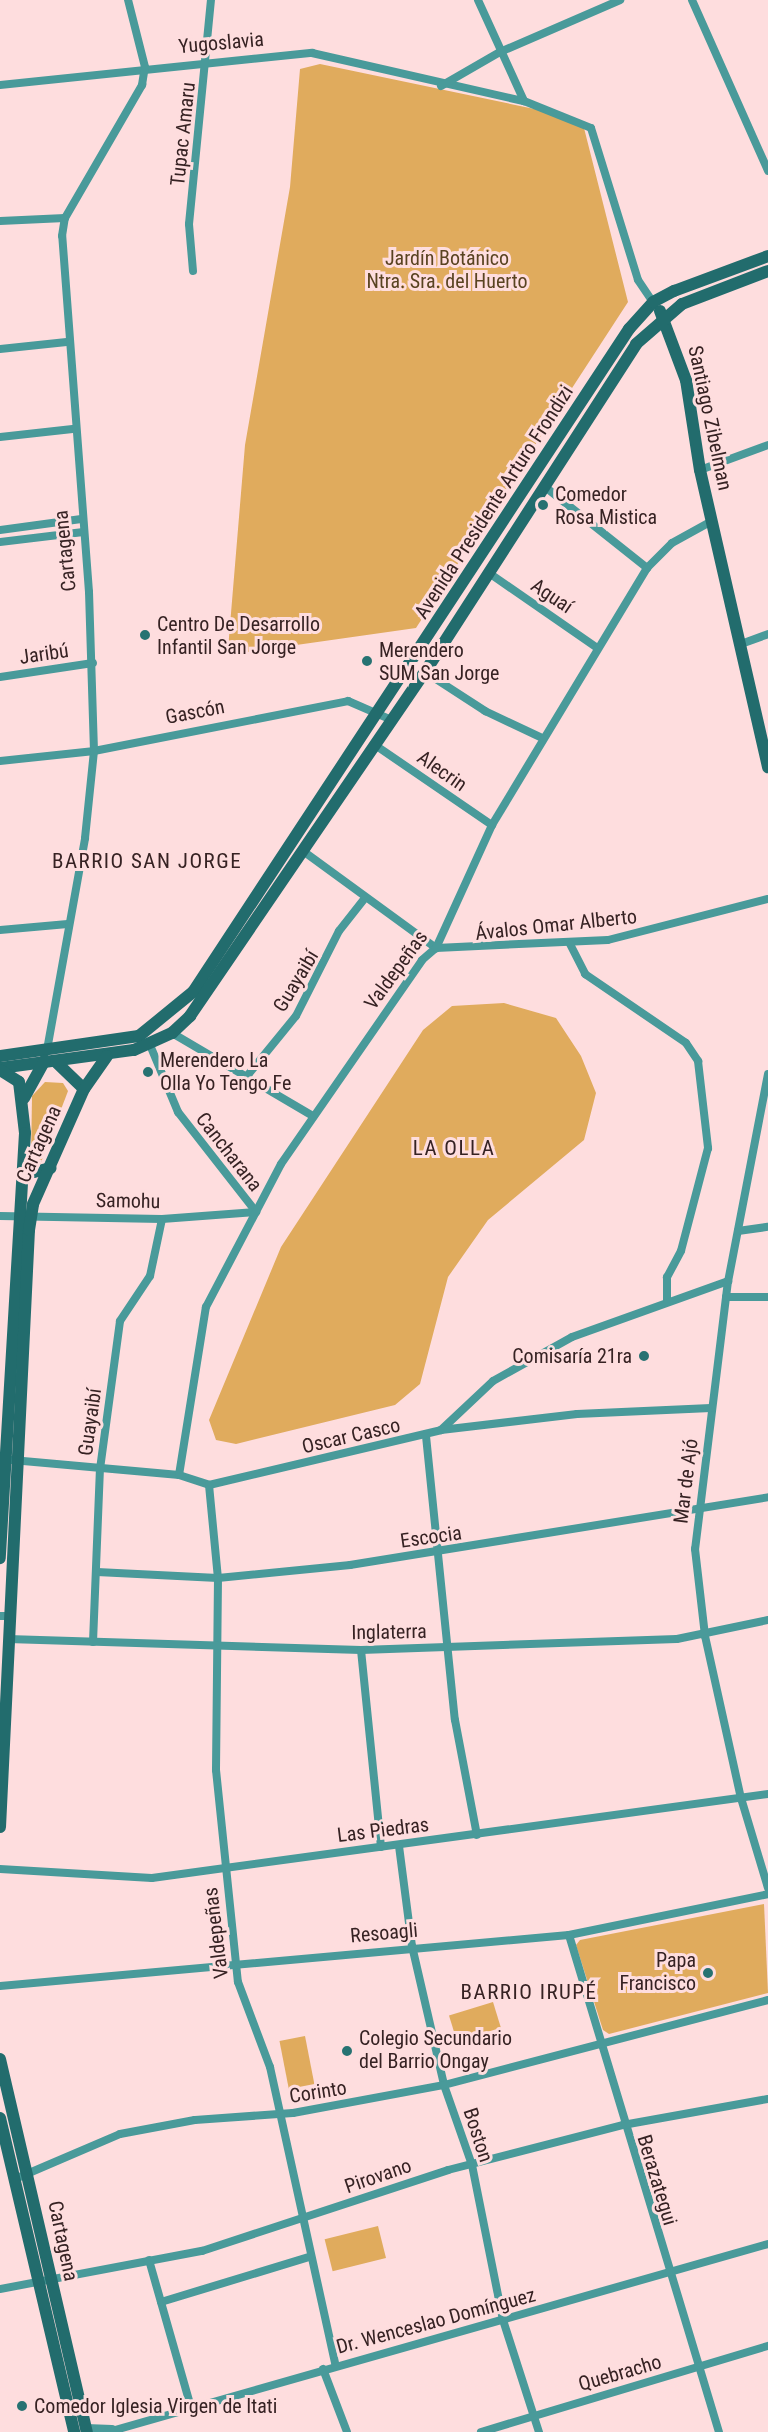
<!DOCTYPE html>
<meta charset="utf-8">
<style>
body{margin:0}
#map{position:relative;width:768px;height:2432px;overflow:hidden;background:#feddde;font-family:"Roboto Condensed",sans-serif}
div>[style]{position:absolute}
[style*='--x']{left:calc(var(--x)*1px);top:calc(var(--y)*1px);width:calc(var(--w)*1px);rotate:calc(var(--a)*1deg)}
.green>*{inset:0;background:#e0ab5d;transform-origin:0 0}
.street>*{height:8px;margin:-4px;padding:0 4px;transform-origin:4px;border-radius:4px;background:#499a9a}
.secondary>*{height:12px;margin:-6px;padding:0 6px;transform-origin:6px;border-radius:6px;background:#226c6d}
.dots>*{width:16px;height:16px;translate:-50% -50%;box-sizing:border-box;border:3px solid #feddde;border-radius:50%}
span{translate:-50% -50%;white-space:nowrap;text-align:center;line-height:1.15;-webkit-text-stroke:6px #feddde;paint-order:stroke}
.street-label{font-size:20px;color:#362223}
.park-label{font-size:20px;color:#594321}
.poi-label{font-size:20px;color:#362223}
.left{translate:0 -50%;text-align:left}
.right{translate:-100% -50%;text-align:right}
.neighbourhood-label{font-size:21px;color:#362223;letter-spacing:1.5px}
</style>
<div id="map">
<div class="green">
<div style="clip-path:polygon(320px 64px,549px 112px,584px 128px,628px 302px,416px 628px,233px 654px,228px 649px,245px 445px,290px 187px,300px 69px)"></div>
<div style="clip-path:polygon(504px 1003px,556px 1018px,581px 1056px,596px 1093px,584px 1140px,488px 1220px,448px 1277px,420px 1384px,395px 1405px,236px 1444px,216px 1440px,209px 1420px,281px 1247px,423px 1030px,452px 1006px)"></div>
<div style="clip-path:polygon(45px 1082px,63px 1083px,68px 1091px,40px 1165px,31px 1160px,32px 1096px)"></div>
<div style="clip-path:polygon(764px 1904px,768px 1993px,609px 2034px,603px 2030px,576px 1945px,580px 1940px)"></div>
<div style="left:493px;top:2002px;width:27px;height:46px;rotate:73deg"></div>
<div style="left:305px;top:2036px;width:49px;height:26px;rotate:79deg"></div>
<div style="left:378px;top:2226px;width:33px;height:55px;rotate:76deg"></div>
</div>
<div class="street">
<div style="--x:478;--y:0;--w:111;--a:65.5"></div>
<div style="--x:692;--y:0;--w:187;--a:66"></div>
<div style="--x:0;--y:85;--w:314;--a:-5.9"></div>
<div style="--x:312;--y:53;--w:217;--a:12.8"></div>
<div style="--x:524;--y:101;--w:72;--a:21.9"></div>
<div style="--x:591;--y:128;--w:159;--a:72.8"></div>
<div style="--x:638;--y:280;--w:27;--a:56"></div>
<div style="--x:441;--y:86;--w:68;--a:-30"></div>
<div style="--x:500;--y:52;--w:131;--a:-23.4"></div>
<div style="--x:0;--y:221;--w:65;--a:-2.6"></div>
<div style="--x:193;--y:271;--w:47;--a:-94.9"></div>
<div style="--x:189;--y:224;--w:225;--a:-84.4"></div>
<div style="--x:0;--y:349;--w:67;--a:-6"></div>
<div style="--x:0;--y:437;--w:73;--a:-6.3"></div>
<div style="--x:700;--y:470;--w:72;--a:-20.2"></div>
<div style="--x:544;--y:486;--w:132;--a:38.5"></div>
<div style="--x:0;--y:530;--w:82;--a:-7.7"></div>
<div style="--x:0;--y:542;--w:84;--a:-6.9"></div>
<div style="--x:489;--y:573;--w:130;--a:34.7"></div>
<div style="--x:741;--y:644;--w:29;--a:-20"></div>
<div style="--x:425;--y:672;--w:72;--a:33"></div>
<div style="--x:485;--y:711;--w:63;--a:25.3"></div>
<div style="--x:0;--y:677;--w:94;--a:-8.6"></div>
<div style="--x:375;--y:745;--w:142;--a:34.4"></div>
<div style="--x:0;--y:761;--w:95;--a:-6.1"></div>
<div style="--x:94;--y:751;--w:259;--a:-11.1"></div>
<div style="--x:348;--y:701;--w:48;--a:23.4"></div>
<div style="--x:303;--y:851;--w:165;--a:36.1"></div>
<div style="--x:436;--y:948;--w:172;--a:-2.7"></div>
<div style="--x:608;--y:940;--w:165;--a:-14.4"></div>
<div style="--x:0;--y:930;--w:68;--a:-5"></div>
<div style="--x:570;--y:944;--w:34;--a:63"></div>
<div style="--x:585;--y:974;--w:122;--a:34.3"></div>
<div style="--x:686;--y:1043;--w:22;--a:56"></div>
<div style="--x:698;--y:1061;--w:88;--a:83.4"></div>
<div style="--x:708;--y:1148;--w:106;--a:104.7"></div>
<div style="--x:681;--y:1251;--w:30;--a:118"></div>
<div style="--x:667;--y:1277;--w:25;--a:90"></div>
<div style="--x:172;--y:1033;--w:164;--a:30.5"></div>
<div style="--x:150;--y:1045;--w:73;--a:67.3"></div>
<div style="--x:178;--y:1112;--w:127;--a:52"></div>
<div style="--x:47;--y:1050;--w:215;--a:-79.8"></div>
<div style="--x:85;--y:838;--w:87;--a:-84.1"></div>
<div style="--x:94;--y:751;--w:159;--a:-91.8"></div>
<div style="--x:89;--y:592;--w:357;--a:-94.3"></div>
<div style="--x:62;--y:236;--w:18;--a:-81"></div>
<div style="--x:65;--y:218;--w:154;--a:-59.9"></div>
<div style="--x:142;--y:85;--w:18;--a:-81"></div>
<div style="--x:145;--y:67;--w:69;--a:-104.2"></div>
<div style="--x:768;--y:1074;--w:211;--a:100.9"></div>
<div style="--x:728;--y:1281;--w:270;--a:97"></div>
<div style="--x:695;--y:1549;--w:88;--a:83.4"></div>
<div style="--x:705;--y:1636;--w:166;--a:77.5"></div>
<div style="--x:741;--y:1798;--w:94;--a:73.3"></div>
<div style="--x:247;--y:1076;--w:77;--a:-50.8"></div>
<div style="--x:296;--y:1016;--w:95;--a:-63.2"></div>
<div style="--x:339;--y:931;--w:42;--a:-51.8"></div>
<div style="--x:0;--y:1216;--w:162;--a:1.1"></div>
<div style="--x:162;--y:1219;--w:94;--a:-4.3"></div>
<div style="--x:738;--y:1231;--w:30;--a:-8"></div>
<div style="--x:726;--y:1297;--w:42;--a:0"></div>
<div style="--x:441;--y:1430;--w:71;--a:-43.3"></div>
<div style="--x:493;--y:1381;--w:90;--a:-29.1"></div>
<div style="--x:572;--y:1337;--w:166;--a:-19.7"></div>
<div style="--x:426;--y:1436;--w:285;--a:84.2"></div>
<div style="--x:455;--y:1720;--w:117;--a:79.2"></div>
<div style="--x:12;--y:1460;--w:168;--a:5.1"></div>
<div style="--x:179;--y:1475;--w:32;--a:18"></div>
<div style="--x:209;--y:1485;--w:238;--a:-13.3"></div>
<div style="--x:441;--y:1430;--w:137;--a:-6.7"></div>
<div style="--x:577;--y:1414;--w:134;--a:-2.6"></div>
<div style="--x:179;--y:1475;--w:170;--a:-80.9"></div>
<div style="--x:206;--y:1307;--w:161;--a:-62.3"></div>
<div style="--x:281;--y:1164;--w:248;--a:-55.3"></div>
<div style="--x:422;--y:960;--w:18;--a:-41"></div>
<div style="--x:436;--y:948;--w:135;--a:-65.5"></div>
<div style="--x:492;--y:825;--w:300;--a:-58.9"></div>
<div style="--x:647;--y:568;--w:35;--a:-45"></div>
<div style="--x:672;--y:543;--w:46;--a:-28.8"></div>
<div style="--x:209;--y:1485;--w:93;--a:84.5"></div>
<div style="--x:218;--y:1578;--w:192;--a:90.6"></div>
<div style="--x:216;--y:1770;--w:213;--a:84.1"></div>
<div style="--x:238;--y:1982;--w:91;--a:69.4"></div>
<div style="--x:270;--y:2067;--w:306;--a:77.6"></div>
<div style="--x:97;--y:1572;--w:121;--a:2.8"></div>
<div style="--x:218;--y:1578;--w:133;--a:-5.6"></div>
<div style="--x:350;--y:1565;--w:423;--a:-9.2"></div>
<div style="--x:0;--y:1616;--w:10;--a:0"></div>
<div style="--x:8;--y:1639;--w:353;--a:1.8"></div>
<div style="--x:361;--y:1650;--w:316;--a:-2"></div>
<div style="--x:677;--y:1639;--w:93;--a:-11.8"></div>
<div style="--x:93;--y:1642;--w:173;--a:-87.7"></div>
<div style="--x:100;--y:1469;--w:149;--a:-82.3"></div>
<div style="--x:120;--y:1321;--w:54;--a:-56.3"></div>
<div style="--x:150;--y:1276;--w:58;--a:-78.1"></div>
<div style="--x:361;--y:1650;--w:198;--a:84.2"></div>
<div style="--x:399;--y:1846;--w:101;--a:82.6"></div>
<div style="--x:412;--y:1946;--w:143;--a:77"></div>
<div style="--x:444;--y:2085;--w:85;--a:70.7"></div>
<div style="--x:472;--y:2165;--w:158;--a:78.7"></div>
<div style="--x:503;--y:2320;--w:118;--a:72.2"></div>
<div style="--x:0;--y:1869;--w:152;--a:3.4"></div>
<div style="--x:152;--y:1878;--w:622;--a:-7.77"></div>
<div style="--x:569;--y:1935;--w:519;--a:73.21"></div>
<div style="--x:0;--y:1986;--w:571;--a:-5.12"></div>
<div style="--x:569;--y:1935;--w:203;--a:-11.6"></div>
<div style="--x:15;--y:2179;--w:114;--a:-23.2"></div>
<div style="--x:120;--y:2134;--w:76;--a:-10.6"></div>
<div style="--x:195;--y:2120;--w:98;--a:-4.1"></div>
<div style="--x:293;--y:2113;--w:154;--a:-10.5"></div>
<div style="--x:444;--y:2085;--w:335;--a:-14.7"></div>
<div style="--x:149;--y:2260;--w:153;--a:74.1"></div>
<div style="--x:0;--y:2289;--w:206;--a:-10.7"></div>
<div style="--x:202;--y:2251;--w:259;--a:-18.2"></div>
<div style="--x:448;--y:2170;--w:181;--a:-14.4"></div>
<div style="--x:623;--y:2125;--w:147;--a:-10.2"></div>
<div style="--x:161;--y:2302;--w:155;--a:-16.9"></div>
<div style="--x:323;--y:2369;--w:67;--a:69.1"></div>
<div style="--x:86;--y:2428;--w:26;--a:2"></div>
<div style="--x:108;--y:2432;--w:686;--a:-15.9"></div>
<div style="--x:481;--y:2432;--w:300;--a:-16.7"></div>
</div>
<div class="secondary">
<div style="--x:660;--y:311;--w:74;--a:69.4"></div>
<div style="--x:686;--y:380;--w:91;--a:81.2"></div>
<div style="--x:700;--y:470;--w:305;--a:77.1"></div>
<div style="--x:0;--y:1056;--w:140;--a:-8.2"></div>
<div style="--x:139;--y:1036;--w:70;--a:-39.2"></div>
<div style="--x:193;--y:992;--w:794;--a:-56.67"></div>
<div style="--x:629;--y:329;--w:36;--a:-48"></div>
<div style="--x:653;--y:302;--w:24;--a:-28"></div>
<div style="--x:674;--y:291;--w:100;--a:-20.4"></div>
<div style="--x:55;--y:1061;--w:40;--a:44"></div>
<div style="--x:0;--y:1068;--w:135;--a:-7.7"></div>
<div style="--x:134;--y:1050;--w:42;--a:-24.1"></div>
<div style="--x:172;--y:1033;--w:25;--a:-43"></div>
<div style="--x:190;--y:1016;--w:417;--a:-55.7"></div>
<div style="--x:425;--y:672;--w:390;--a:-57.2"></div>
<div style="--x:636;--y:344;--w:61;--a:-41"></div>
<div style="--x:682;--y:304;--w:92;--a:-21"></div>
<div style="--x:0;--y:1070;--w:22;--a:32"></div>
<div style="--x:19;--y:1082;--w:51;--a:83.3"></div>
<div style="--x:25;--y:1133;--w:426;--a:93.4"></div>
<div style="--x:24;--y:1098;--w:43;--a:-61.1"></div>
<div style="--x:24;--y:1163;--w:13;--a:42"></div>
<div style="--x:34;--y:1172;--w:17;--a:-13"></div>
<div style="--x:0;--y:1827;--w:598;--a:-87.22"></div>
<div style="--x:29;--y:1230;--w:26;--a:-81"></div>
<div style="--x:33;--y:1204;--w:126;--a:-66.1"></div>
<div style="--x:84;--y:1089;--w:40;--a:-55.1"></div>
<div style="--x:0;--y:2059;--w:383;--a:76.9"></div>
<div style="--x:0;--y:2118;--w:323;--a:76.7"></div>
</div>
<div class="dots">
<div style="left:543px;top:505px;background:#277272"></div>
<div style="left:145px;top:635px;background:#277272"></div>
<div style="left:367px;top:661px;background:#277272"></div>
<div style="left:148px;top:1072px;background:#277272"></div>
<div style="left:644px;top:1356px;background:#277272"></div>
<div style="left:708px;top:1973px;background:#277272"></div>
<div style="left:347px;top:2051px;background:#277272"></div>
<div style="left:22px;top:2406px;background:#277272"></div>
</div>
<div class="street-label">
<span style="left:221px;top:43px;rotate:-5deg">Yugoslavia</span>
<span style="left:183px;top:134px;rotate:-84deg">Tupac Amaru</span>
<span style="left:710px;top:418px;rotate:78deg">Santiago Zibelman</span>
<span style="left:494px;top:502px;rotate:-57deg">Avenida Presidente Arturo Frondizi</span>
<span style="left:65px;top:551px;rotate:-96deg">Cartagena</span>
<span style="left:552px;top:596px;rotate:34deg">Aguaí</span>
<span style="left:44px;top:654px;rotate:-8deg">Jaribú</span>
<span style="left:195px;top:712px;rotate:-11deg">Gascón</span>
<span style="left:442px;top:771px;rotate:35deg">Alecrin</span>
<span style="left:556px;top:925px;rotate:-6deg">Ávalos Omar Alberto</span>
<span style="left:396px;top:970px;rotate:-54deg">Valdepeñas</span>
<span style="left:296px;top:981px;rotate:-59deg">Guayaibí</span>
<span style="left:39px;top:1144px;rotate:-66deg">Cartagena</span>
<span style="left:229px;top:1152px;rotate:52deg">Cancharana</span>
<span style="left:128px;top:1201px;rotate:1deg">Samohu</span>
<span style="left:90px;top:1422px;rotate:-82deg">Guayaibí</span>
<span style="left:351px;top:1436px;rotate:-13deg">Oscar Casco</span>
<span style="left:686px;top:1481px;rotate:-83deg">Mar de Ajó</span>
<span style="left:431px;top:1537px;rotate:-8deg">Escocia</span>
<span style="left:389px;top:1632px;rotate:-1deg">Inglaterra</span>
<span style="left:383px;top:1830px;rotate:-7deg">Las Piedras</span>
<span style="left:216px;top:1933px;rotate:-97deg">Valdepeñas</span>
<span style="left:384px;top:1933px;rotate:-5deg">Resoagli</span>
<span style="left:318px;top:2092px;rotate:-9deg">Corinto</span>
<span style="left:478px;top:2135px;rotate:72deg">Boston</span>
<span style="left:378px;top:2176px;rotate:-19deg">Pirovano</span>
<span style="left:657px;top:2180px;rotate:73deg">Berazategui</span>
<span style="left:63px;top:2241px;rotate:78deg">Cartagena</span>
<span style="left:436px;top:2321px;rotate:-15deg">Dr. Wenceslao Domínguez</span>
<span style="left:620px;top:2373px;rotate:-16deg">Quebracho</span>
</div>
<div class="park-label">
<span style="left:447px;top:270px">Jardín Botánico<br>Ntra. Sra. del Huerto</span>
</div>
<div class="poi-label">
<span class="left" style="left:555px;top:506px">Comedor<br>Rosa Mistica</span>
<span class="left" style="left:157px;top:636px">Centro De Desarrollo<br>Infantil San Jorge</span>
<span class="left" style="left:379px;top:662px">Merendero<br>SUM San Jorge</span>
<span class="left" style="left:160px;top:1072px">Merendero La<br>Olla Yo Tengo Fe</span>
<span class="right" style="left:632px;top:1356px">Comisaría 21ra</span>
<span class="right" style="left:696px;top:1972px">Papa<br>Francisco</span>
<span class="left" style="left:359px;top:2050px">Colegio Secundario<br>del Barrio Ongay</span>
<span class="left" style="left:34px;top:2406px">Comedor Iglesia Virgen de Itati</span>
</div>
<div class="neighbourhood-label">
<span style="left:147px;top:861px">BARRIO SAN JORGE</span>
<span style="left:454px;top:1148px">LA OLLA</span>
<span style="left:529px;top:1992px">BARRIO IRUPÉ</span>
</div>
</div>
